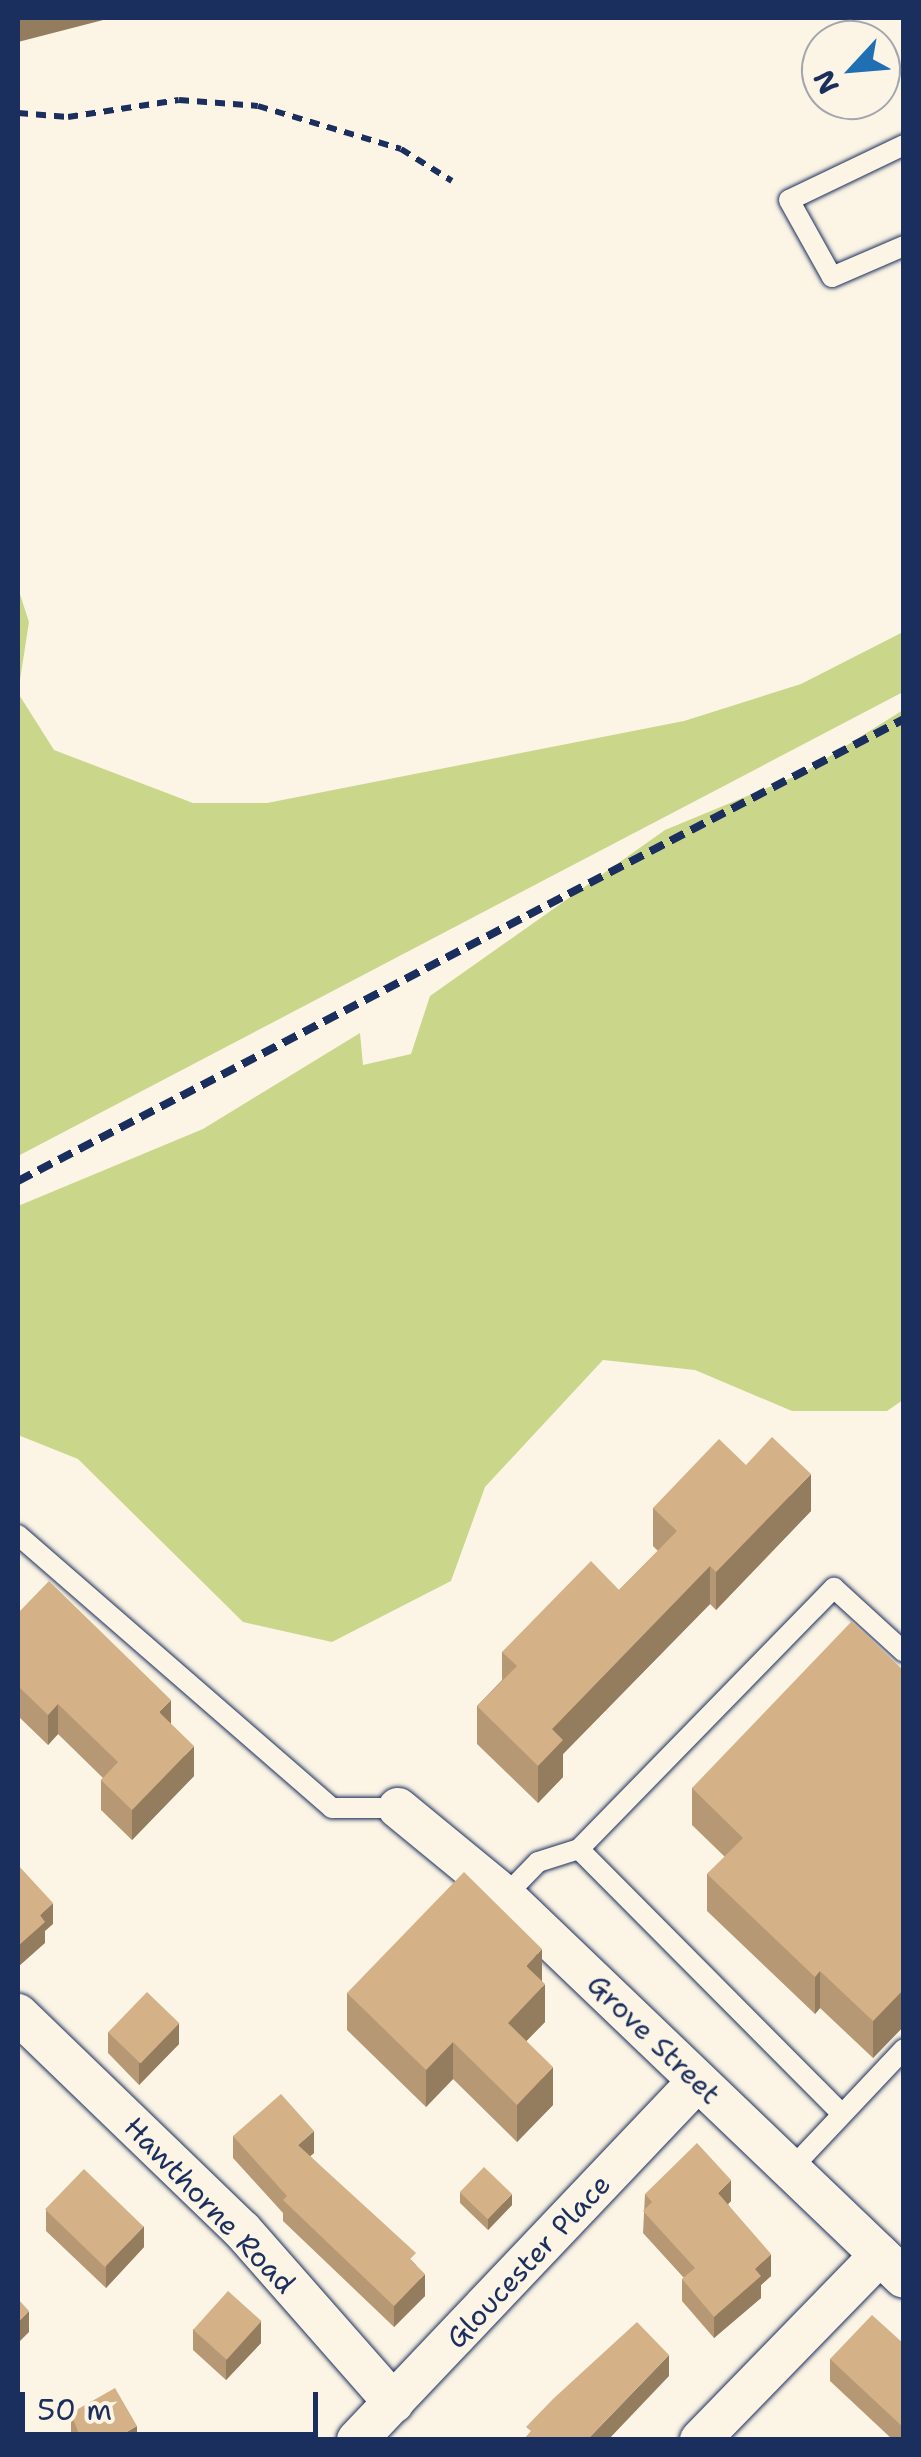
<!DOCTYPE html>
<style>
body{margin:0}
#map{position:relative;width:921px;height:2457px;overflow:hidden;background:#fcf5e5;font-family:"Shantell Sans",sans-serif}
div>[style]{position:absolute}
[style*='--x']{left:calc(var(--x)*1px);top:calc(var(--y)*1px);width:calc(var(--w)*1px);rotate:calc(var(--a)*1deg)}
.green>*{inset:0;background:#cad78b}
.path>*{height:6px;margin-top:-3px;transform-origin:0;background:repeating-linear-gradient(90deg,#1b2f5e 0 10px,transparent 0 18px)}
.roads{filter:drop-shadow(0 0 2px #1b2f5e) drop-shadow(0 0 2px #1b2f5e)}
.service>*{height:20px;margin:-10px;padding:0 10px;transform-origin:10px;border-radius:10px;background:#fcf5e5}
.minor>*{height:40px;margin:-20px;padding:0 20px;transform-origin:20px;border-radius:20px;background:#fcf5e5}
.rail>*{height:8px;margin-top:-4px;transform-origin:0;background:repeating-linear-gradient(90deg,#1b2f5e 0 15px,transparent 0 23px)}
.wall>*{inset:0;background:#b69874}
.shaded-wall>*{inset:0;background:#947c5e}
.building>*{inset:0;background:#d4b187;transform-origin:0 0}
span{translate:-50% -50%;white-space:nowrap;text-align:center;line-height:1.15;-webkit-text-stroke:8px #fcf5e5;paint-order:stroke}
.street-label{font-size:28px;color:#1b2f5e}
.frame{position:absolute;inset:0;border:20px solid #1b2f5e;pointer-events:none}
.north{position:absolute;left:801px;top:20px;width:100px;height:100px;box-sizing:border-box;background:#fcf5e5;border:2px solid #a2a6af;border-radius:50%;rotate:244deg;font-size:28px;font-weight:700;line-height:40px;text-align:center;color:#1b2f5e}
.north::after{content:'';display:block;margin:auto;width:35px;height:45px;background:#1f6fb2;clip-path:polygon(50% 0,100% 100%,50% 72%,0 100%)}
.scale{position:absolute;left:20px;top:2392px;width:298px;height:45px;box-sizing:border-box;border:5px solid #1b2f5e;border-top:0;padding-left:12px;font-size:30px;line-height:35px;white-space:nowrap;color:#1b2f5e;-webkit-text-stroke:8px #fcf5e5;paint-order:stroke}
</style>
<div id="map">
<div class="green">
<div style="clip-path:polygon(18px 588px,29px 622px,18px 693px,54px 750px,193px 803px,267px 803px,684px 721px,801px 684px,903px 632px,903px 692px,18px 1156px)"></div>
<div style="clip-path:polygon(903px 710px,903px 1400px,887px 1411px,792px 1411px,695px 1370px,603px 1360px,485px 1487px,451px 1581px,332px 1642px,243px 1622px,78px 1459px,18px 1435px,18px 1206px,203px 1129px,360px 1033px,363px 1065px,411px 1054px,430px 996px,665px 830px,803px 773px)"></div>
</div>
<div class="path">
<div style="--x:18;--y:113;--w:50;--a:4.6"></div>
<div style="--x:68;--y:117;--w:112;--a:-8.7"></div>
<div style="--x:179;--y:100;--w:79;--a:4.3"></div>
<div style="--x:258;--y:106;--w:149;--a:16.7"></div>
<div style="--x:401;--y:149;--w:60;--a:32.1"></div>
</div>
<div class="roads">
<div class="service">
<div style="--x:904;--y:145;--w:127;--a:154.4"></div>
<div style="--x:789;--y:200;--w:88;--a:60.8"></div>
<div style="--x:832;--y:277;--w:78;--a:-23.3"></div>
<div style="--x:18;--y:1535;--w:416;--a:41"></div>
<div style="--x:332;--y:1808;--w:66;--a:0"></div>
<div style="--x:505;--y:1896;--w:47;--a:-45.9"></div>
<div style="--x:538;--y:1862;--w:43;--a:-17.6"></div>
<div style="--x:842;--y:2114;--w:373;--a:-134.8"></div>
<div style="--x:579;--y:1849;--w:365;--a:-45.7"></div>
<div style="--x:834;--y:1588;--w:95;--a:42.4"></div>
<div style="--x:790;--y:2170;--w:166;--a:-46.7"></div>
</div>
<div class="minor">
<div style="--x:398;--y:1808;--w:139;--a:39.4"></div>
<div style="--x:505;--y:1896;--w:552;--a:43.75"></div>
<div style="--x:18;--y:2014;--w:311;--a:44"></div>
<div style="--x:242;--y:2230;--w:230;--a:48.7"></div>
<div style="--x:357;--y:2440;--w:495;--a:-46.5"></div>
<div style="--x:700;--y:2440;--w:258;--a:-45.8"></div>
</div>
</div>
<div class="rail">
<div style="--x:18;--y:1181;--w:999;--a:-27.54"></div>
</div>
<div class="wall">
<div style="clip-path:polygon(746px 1465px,811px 1511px,716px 1610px,710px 1604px,563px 1754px,563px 1777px,538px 1803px,477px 1744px,477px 1706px,502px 1680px,502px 1652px,619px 1590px,658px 1551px,653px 1546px,653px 1508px)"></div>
<div style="clip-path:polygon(18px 1613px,171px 1724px,194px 1776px,132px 1840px,101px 1810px,101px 1780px,103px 1778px,58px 1734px,48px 1745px,18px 1716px)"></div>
<div style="clip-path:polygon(904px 1671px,904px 2026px,873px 2058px,820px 2008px,815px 2014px,707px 1911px,707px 1874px,725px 1857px,692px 1825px,692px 1788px)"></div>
<div style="clip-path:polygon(542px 1982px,545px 2022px,526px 2041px,553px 2105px,517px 2142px,453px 2079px,426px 2107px,347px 2030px,347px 1993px)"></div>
<div style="clip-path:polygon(108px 2032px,179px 2044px,139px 2085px,108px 2053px)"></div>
<div style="clip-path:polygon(233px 2136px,314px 2153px,310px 2156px,416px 2265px,425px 2296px,394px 2327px,283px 2221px,283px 2213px,233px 2158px)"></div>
<div style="clip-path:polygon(460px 2192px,512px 2205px,488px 2230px,460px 2203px)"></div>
<div style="clip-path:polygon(645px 2194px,731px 2201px,728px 2204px,771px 2276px,761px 2285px,761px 2298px,714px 2338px,682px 2301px,682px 2279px,684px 2278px,643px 2233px)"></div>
<div style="clip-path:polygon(46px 2210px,144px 2247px,106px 2288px,46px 2231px)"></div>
<div style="clip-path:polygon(193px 2329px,261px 2343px,226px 2380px,193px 2350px)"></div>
<div style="clip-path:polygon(904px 2344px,904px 2440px,893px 2440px,830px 2381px,830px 2359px)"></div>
<div style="clip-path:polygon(71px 2413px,137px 2440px,71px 2440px)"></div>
</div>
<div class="shaded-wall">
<div style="clip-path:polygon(28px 18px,111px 18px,18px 42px,18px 20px)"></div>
<div style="clip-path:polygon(811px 1474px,811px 1511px,716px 1610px,716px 1572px)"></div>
<div style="clip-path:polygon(710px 1566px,710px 1604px,563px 1754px,563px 1777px,538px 1803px,538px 1766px,552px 1729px)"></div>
<div style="clip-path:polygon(171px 1700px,171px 1730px,159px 1712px)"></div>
<div style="clip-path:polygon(58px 1704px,58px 1734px,48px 1745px,48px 1715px)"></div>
<div style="clip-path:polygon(194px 1746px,194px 1776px,132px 1840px,132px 1810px)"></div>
<div style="clip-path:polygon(53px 1903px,53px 1924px,45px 1931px,45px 1943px,18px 1967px,18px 1946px,40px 1915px)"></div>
<div style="clip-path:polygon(542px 1949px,542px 1986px,526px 1966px)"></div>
<div style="clip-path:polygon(820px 1971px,820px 2008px,815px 2014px,815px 1977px)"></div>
<div style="clip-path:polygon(545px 1984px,545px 2022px,508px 2060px,508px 2023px)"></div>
<div style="clip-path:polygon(904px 1989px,904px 2026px,873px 2058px,873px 2021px)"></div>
<div style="clip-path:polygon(179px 2023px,179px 2044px,139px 2085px,139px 2063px)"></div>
<div style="clip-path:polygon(453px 2042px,453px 2079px,426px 2107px,426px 2070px)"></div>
<div style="clip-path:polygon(553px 2067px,553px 2105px,517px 2142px,517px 2105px)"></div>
<div style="clip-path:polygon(314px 2131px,314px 2153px,298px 2167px,298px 2145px)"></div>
<div style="clip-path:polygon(731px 2180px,731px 2201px,718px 2214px,718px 2193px)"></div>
<div style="clip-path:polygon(512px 2194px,512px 2205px,488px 2230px,488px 2219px)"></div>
<div style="clip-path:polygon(144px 2226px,144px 2247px,106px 2288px,106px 2266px)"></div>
<div style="clip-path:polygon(771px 2254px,771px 2276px,761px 2285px,761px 2298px,714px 2338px,714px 2317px,755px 2269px)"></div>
<div style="clip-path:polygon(425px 2274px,425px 2296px,394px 2327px,394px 2306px)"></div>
<div style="clip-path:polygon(29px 2311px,29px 2332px,18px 2343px,18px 2322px)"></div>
<div style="clip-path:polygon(261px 2321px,261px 2343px,226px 2380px,226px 2359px)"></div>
<div style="clip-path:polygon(669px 2355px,669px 2376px,608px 2440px,587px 2440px)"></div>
<div style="clip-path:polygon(137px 2426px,137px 2440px,123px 2440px,123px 2434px)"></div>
</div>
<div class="building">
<div style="clip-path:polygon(772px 1437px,811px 1474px,716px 1572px,710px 1566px,552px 1729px,563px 1740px,538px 1766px,477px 1706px,517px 1666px,502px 1652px,591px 1561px,619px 1590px,677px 1531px,653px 1508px,719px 1439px,746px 1465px)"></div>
<div style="clip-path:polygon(49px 1581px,171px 1700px,159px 1712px,194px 1746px,132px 1810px,101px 1780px,118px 1762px,58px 1704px,48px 1715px,18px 1686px,18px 1613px)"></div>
<div style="clip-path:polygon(852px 1621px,904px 1671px,904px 1989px,873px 2021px,820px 1971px,815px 1977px,707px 1874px,743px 1838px,692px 1788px)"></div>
<div style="clip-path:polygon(18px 1865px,53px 1903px,40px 1915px,45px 1922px,18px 1946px)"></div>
<div style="clip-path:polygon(464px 1872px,542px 1949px,526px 1966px,545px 1984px,508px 2023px,553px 2067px,517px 2105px,453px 2042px,426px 2070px,347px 1993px)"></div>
<div style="left:147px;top:1992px;width:45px;height:56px;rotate:44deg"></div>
<div style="clip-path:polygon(281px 2094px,314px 2131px,298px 2145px,416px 2253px,410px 2259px,425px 2274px,394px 2306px,283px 2200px,287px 2196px,233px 2136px)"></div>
<div style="clip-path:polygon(697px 2143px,731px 2180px,718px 2193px,771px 2254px,755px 2269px,761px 2276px,714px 2317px,682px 2279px,695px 2268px,643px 2211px,652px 2202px,645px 2194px)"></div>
<div style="left:484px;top:2167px;width:39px;height:35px;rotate:44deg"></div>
<div style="left:84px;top:2169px;width:83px;height:56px;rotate:44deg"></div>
<div style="left:228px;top:2291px;width:45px;height:52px;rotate:42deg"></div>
<div style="clip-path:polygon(18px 2299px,29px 2311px,18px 2322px)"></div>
<div style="clip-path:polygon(872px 2315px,904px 2344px,904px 2428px,830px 2359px)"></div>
<div style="clip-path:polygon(637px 2322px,669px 2355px,587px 2440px,523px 2440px,531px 2431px,526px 2427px,553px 2399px)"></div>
<div style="clip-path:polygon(115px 2388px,137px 2426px,123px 2434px,127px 2440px,81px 2440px,71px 2413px)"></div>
</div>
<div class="street-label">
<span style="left:654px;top:2039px;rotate:44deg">Grove Street</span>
<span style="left:210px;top:2205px;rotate:46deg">Hawthorne Road</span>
<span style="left:528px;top:2261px;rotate:-47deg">Gloucester Place</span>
</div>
<div class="frame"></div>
<div class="north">N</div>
<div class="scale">50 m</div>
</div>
